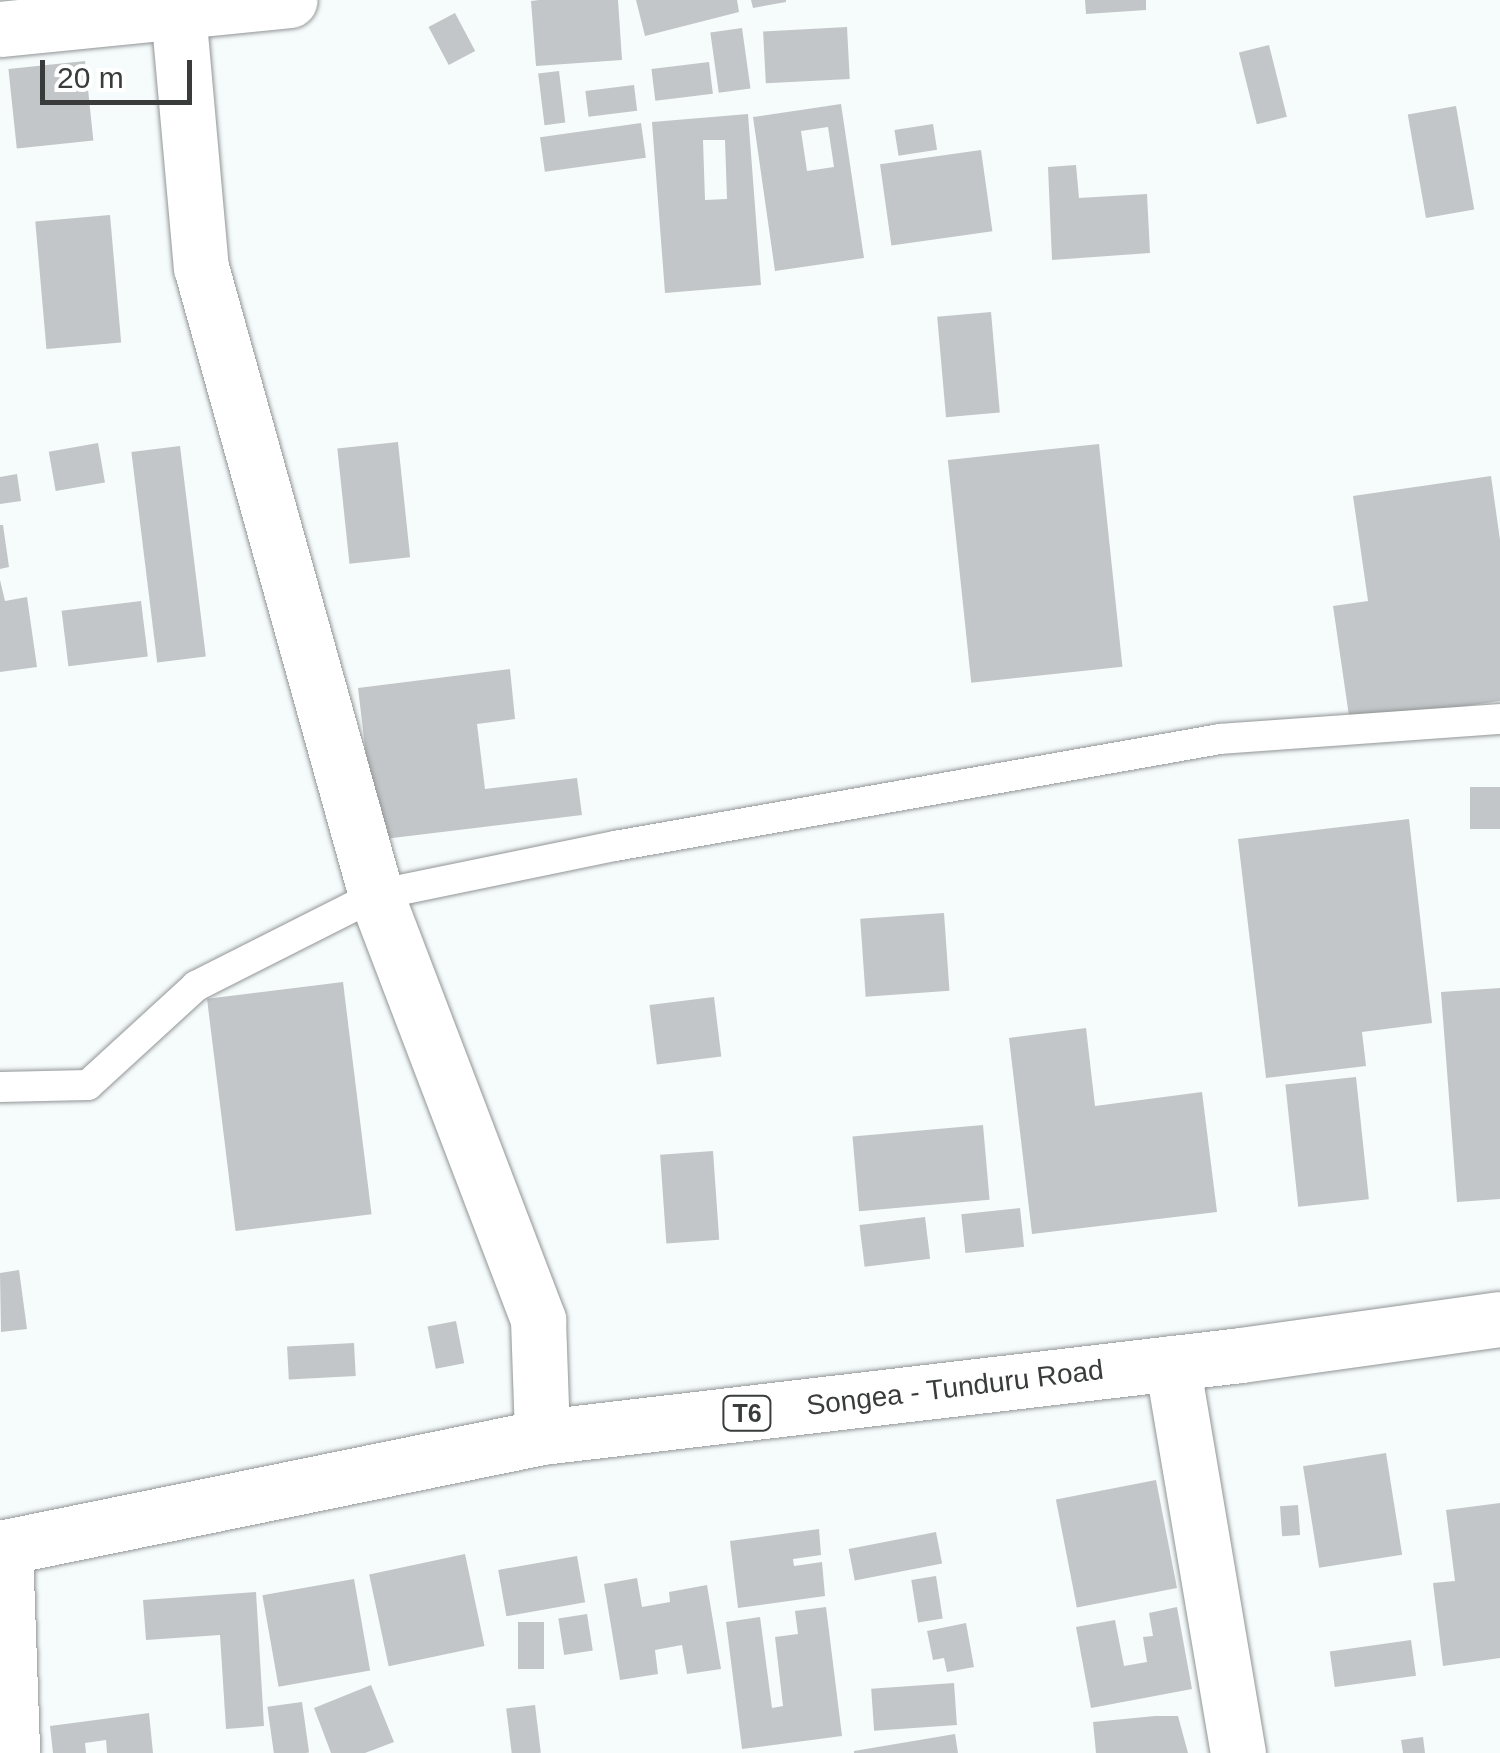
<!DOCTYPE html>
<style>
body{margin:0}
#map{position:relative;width:1500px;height:1753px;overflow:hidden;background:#f6fbfb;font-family:Arial,sans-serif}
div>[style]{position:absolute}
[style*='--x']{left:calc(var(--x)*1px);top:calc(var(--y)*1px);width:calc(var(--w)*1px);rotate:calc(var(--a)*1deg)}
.building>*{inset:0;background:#c2c6c8;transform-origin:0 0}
.roads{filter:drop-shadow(0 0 2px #919595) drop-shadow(0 0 2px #919595)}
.service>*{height:30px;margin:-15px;padding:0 15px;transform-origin:15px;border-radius:15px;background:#fff}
.minor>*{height:55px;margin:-27.5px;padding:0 27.5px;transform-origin:27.5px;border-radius:27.5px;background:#fff}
.trunk>*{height:55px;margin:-27.5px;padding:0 27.5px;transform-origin:27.5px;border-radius:27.5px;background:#fff}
span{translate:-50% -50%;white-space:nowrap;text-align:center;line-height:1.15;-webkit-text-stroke:8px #fff;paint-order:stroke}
.shield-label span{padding:2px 8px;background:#fff;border:2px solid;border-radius:8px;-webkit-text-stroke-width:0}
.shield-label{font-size:25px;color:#3a3c3c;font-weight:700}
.street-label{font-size:28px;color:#3a3c3c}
.scale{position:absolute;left:40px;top:60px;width:152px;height:45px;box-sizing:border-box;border:5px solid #3a3c3c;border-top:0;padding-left:12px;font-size:30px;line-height:35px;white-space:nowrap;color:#3a3c3c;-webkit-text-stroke:8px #fff;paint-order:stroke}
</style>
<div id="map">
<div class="building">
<div style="clip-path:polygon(539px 0,618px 0,622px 60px,536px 66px,531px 1px)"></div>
<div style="clip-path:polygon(636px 0,737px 0,739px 12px,645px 36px)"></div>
<div style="clip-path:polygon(751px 0,786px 0,786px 2px,753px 8px)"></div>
<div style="clip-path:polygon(1085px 0,1146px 0,1146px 10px,1086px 14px)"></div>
<div style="left:455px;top:13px;width:43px;height:30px;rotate:62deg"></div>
<div style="left:847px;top:27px;width:52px;height:84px;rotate:87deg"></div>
<div style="left:742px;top:28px;width:61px;height:32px;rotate:82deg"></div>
<div style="left:1269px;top:45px;width:74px;height:31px;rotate:76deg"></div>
<div style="left:85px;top:61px;width:80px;height:77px;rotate:84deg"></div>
<div style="left:709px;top:62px;width:32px;height:58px;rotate:83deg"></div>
<div style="left:559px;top:71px;width:52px;height:21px;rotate:83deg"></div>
<div style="left:634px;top:85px;width:26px;height:49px;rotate:83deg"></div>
<div style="clip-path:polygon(evenodd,841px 104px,864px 258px,775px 271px,753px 117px,841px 104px,828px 127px,834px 167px,807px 171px,801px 131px,828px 127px)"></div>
<div style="left:1456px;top:106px;width:105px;height:49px;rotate:80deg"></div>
<div style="clip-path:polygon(evenodd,748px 114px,761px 285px,665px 293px,652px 122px,748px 114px,703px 140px,725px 140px,727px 199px,705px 200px,703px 140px)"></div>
<div style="left:641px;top:123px;width:35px;height:102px;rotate:82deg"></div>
<div style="left:933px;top:124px;width:26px;height:39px;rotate:81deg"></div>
<div style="left:981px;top:150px;width:82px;height:102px;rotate:82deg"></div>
<div style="clip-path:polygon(1076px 165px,1079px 198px,1147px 194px,1150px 253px,1052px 260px,1048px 167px)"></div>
<div style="left:110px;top:215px;width:128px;height:75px;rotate:85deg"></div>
<div style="left:991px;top:312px;width:101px;height:54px;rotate:85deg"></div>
<div style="left:398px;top:442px;width:116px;height:61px;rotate:84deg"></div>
<div style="left:98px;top:443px;width:40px;height:50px;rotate:80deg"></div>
<div style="left:1099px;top:444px;width:224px;height:152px;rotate:84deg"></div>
<div style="left:180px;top:446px;width:212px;height:49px;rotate:83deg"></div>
<div style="clip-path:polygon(17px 474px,21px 501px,0 504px,0 477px)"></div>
<div style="clip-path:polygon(1491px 476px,1500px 540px,1500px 701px,1350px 723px,1333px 606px,1368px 601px,1353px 496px)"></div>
<div style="clip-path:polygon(0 525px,3px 525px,9px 567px,0 569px)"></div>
<div style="clip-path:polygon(0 580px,5px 601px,27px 597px,37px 667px,0 672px)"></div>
<div style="left:141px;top:601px;width:56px;height:80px;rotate:83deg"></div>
<div style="clip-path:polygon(510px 669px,515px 719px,477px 724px,485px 789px,577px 778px,582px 815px,376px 840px,358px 688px)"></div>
<div style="left:1500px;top:787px;width:42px;height:30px;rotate:90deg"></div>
<div style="clip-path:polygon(1409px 819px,1432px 1023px,1362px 1032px,1366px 1066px,1266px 1078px,1238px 839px)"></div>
<div style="left:944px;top:913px;width:78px;height:84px;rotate:86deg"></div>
<div style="left:343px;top:982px;width:234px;height:137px;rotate:83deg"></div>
<div style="clip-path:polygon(1500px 988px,1500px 1199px,1457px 1202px,1441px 992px)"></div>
<div style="left:714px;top:997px;width:60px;height:65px;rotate:83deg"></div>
<div style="clip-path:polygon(1086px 1028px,1095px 1106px,1202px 1092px,1217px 1212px,1032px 1234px,1009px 1038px)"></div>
<div style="left:1356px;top:1077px;width:123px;height:71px;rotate:84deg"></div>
<div style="left:983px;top:1125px;width:75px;height:131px;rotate:85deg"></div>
<div style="left:713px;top:1151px;width:89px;height:53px;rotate:86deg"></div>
<div style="left:1020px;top:1208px;width:39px;height:59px;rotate:84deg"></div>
<div style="left:925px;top:1217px;width:42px;height:66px;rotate:83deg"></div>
<div style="clip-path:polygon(19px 1270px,27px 1329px,1px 1332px,0 1273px)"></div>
<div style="left:456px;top:1321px;width:43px;height:29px;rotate:79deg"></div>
<div style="left:354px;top:1343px;width:33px;height:67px;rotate:87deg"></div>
<div style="left:1386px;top:1453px;width:103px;height:84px;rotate:81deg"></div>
<div style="left:1156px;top:1480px;width:110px;height:102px;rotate:79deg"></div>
<div style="clip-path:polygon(1500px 1503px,1500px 1658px,1443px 1666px,1433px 1583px,1455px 1581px,1446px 1510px)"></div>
<div style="left:1298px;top:1505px;width:30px;height:18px;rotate:86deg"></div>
<div style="clip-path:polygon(819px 1529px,821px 1555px,793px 1559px,794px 1566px,822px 1562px,825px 1596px,738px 1608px,730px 1541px)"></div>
<div style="left:936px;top:1532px;width:32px;height:89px;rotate:79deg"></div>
<div style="left:465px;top:1554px;width:94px;height:98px;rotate:78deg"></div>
<div style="left:577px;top:1556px;width:47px;height:80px;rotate:80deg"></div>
<div style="left:936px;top:1576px;width:43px;height:25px;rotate:81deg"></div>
<div style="clip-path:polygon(637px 1578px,642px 1607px,670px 1602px,669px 1592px,707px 1585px,721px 1669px,687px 1674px,682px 1645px,655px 1650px,658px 1674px,620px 1680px,604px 1584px)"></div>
<div style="left:354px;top:1579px;width:93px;height:93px;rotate:80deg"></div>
<div style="clip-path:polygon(256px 1592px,264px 1726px,226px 1729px,220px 1635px,146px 1640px,143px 1600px)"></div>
<div style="clip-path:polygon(826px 1607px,842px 1736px,742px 1749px,726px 1622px,760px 1617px,772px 1708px,783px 1706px,775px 1637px,798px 1634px,795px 1611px)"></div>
<div style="clip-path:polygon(1177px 1607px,1192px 1689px,1091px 1708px,1076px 1627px,1115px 1620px,1124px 1666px,1147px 1662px,1143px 1637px,1153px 1636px,1149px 1613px)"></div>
<div style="left:587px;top:1614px;width:37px;height:29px;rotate:81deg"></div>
<div style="left:518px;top:1622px;width:26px;height:47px"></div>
<div style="clip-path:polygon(966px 1623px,974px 1667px,947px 1672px,944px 1658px,933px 1660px,927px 1631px)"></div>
<div style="left:1411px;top:1640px;width:36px;height:82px;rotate:82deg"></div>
<div style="left:954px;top:1683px;width:42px;height:83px;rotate:86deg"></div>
<div style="clip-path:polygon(371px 1685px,394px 1742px,365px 1753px,331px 1753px,314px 1708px)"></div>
<div style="left:302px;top:1702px;width:51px;height:35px;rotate:82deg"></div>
<div style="left:535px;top:1705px;width:48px;height:29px;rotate:83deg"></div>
<div style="clip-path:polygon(149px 1713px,153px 1753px,107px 1753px,106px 1740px,85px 1743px,86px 1753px,53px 1753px,50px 1726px)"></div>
<div style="clip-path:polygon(1155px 1716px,1178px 1716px,1188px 1753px,1096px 1753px,1093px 1722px)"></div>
<div style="clip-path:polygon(955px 1734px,958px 1753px,854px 1753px,854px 1751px)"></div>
<div style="clip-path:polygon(1423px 1737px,1425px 1753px,1403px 1753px,1401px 1740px)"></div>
</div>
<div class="roads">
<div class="service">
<div style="--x:0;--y:1087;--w:88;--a:-1.3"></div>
<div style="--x:88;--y:1085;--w:147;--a:-42.5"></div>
<div style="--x:196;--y:986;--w:202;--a:-26.8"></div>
<div style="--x:376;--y:895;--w:244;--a:-11.6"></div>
<div style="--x:615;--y:846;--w:614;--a:-10.03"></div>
<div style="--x:1220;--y:739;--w:281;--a:-4.1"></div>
</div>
<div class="minor">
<div style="--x:177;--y:0;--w:268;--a:84.9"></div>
<div style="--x:201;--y:267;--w:652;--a:74.43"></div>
<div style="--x:376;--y:895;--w:455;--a:69.1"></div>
<div style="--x:538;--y:1320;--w:117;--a:88"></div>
<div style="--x:0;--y:29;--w:291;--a:-5.7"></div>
<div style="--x:1172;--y:1363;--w:396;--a:80.4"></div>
<div style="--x:5;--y:1548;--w:205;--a:88"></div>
</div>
<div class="trunk">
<div style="--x:0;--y:1548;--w:553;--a:-11.57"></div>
<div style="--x:542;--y:1437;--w:704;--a:-6.69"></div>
<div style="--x:1241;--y:1355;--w:261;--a:-7.9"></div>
</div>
</div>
<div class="shield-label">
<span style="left:747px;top:1413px">T6</span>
</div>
<div class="street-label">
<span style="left:955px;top:1388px;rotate:-7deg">Songea - Tunduru Road</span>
</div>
<div class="scale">20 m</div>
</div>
